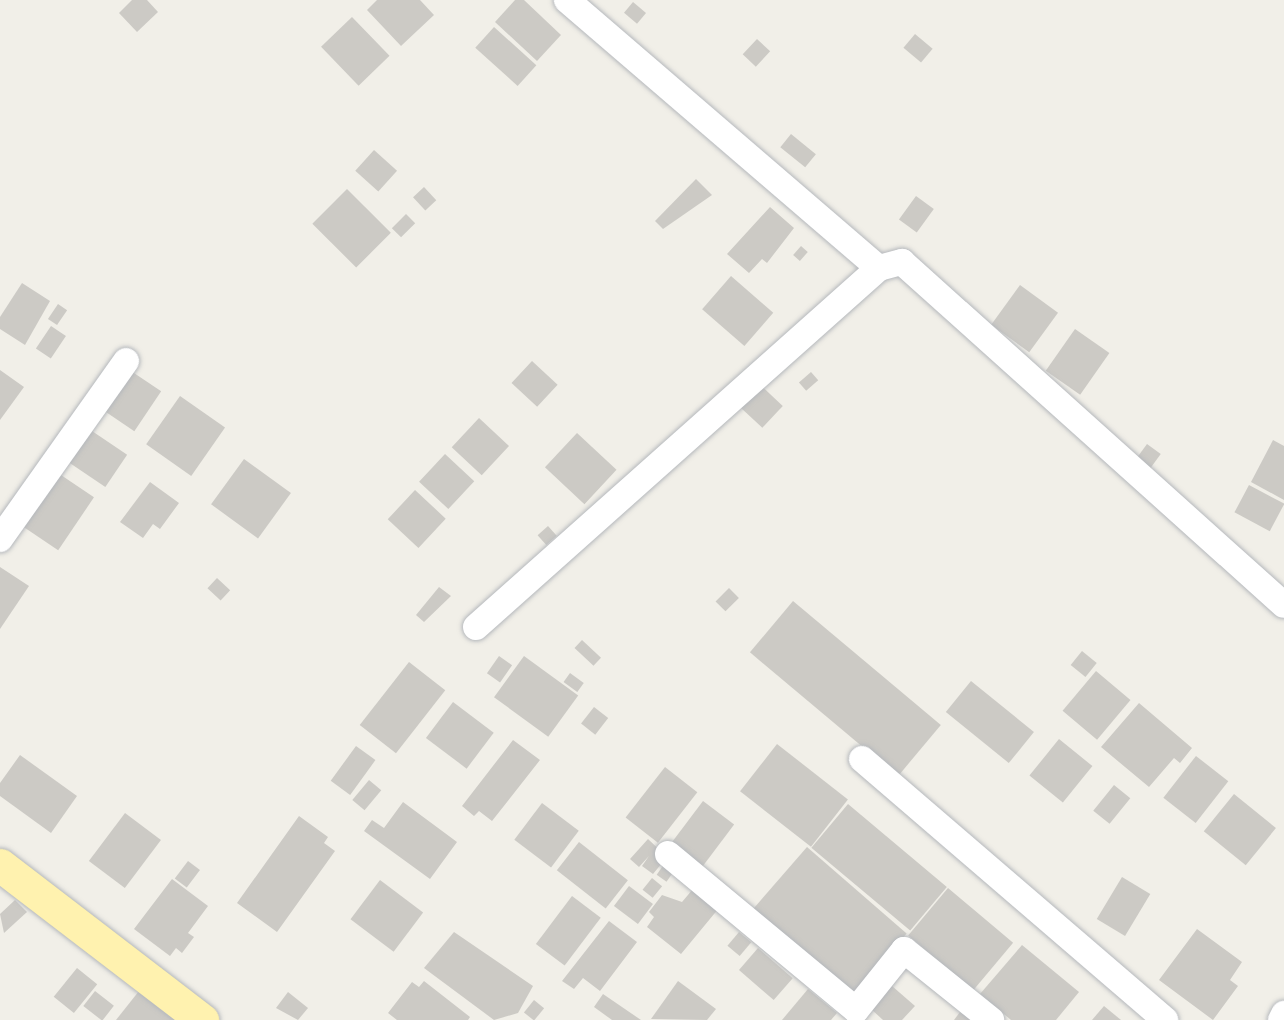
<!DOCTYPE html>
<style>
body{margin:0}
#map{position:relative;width:1284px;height:1020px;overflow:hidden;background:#f1efe8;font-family:"Golos Text",sans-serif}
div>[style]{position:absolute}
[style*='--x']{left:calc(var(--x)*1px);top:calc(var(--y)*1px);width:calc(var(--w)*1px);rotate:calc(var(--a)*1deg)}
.building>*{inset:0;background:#cccac5;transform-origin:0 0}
.roads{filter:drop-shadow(0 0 2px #b5b8bc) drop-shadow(0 0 2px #b5b8bc)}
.minor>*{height:26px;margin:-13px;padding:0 13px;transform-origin:13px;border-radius:13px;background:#fff}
.major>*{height:33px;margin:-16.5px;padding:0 16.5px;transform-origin:16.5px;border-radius:16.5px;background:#fff2af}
span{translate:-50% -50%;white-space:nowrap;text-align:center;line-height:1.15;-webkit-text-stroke:6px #fff;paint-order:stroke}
</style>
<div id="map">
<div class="building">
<div style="clip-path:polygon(132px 0,147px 0,158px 12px,137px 32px,119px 13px)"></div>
<div style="clip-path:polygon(377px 0,420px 0,434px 15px,401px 46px,367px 10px)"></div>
<div style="clip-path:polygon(515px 0,524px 0,561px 35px,537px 61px,495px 22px)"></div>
<div style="left:633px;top:2px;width:17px;height:14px;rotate:40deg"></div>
<div style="left:352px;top:17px;width:54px;height:43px;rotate:46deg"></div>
<div style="left:494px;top:27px;width:57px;height:28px;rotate:42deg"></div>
<div style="left:915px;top:34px;width:23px;height:18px;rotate:40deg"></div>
<div style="left:757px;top:39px;width:18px;height:21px;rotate:43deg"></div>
<div style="left:791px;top:134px;width:32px;height:17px;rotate:39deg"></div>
<div style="left:374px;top:150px;width:31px;height:28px;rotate:42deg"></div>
<div style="clip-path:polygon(696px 179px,712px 195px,663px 229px,655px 221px)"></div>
<div style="left:424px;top:187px;width:18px;height:15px;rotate:47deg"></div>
<div style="left:347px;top:189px;width:62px;height:49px;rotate:45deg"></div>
<div style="left:916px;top:196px;width:22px;height:29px;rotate:36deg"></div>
<div style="clip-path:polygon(770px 207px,794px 228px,767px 263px,762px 259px,749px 273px,727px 254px)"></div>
<div style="left:406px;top:214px;width:13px;height:20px;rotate:45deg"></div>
<div style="left:801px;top:246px;width:9px;height:12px;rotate:41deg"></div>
<div style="left:731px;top:276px;width:56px;height:44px;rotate:41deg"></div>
<div style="clip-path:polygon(22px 283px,50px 301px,25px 345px,0 329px,0 317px)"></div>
<div style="left:1020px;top:285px;width:47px;height:49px;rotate:36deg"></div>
<div style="left:58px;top:304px;width:11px;height:18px;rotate:34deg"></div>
<div style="left:51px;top:326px;width:18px;height:27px;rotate:34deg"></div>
<div style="left:1075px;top:329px;width:42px;height:51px;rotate:35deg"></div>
<div style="left:532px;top:361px;width:35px;height:30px;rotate:43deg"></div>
<div style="left:128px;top:369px;width:40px;height:48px;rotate:34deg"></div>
<div style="clip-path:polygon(0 370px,24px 387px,0 420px)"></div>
<div style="left:811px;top:372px;width:11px;height:16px;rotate:49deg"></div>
<div style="left:755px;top:380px;width:38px;height:30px;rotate:43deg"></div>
<div style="left:180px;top:396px;width:55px;height:59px;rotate:35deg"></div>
<div style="left:479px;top:418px;width:41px;height:40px;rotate:43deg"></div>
<div style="left:89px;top:429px;width:46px;height:39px;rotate:34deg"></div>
<div style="left:577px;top:433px;width:54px;height:47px;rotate:43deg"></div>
<div style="clip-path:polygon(1273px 440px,1284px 446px,1284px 500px,1251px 482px)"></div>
<div style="left:1147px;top:444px;width:17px;height:23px;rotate:36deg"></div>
<div style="left:445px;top:454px;width:40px;height:38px;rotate:43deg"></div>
<div style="left:244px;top:459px;width:58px;height:56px;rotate:36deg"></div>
<div style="left:55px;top:471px;width:47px;height:64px;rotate:34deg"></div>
<div style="clip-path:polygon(150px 482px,179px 503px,160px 529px,153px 524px,143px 538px,120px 522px)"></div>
<div style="left:1249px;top:485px;width:40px;height:31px;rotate:28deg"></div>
<div style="left:415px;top:490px;width:42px;height:40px;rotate:43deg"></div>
<div style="left:548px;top:526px;width:13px;height:14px;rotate:48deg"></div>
<div style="clip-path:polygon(0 567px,29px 586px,0 629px)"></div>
<div style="left:217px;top:578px;width:18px;height:14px;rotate:43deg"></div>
<div style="clip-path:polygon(439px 587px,451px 596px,424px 622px,416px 615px)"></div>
<div style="left:729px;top:588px;width:14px;height:19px;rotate:45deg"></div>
<div style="left:793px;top:601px;width:193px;height:67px;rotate:40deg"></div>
<div style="left:582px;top:640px;width:26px;height:11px;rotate:43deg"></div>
<div style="left:1082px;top:651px;width:19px;height:18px;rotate:39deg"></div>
<div style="left:499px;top:656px;width:16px;height:21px;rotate:35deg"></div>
<div style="left:524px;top:656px;width:67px;height:51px;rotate:36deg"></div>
<div style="left:409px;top:662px;width:46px;height:80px;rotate:38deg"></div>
<div style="left:1096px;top:671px;width:45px;height:52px;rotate:40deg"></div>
<div style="left:570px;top:673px;width:17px;height:11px;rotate:36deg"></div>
<div style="left:971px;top:681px;width:81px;height:40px;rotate:39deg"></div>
<div style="left:453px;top:702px;width:51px;height:45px;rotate:37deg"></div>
<div style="clip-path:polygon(1139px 703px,1192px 748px,1180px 763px,1174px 758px,1149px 787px,1101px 747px)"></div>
<div style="left:594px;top:707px;width:18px;height:21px;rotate:38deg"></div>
<div style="left:1059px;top:739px;width:43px;height:47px;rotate:39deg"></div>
<div style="clip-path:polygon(513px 740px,540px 760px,492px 821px,479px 811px,474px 816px,462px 806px)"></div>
<div style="left:777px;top:744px;width:90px;height:60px;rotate:38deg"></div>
<div style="left:356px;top:746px;width:24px;height:43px;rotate:36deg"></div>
<div style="clip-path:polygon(20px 755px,77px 796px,51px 833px,0 796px,0 783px)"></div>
<div style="left:1196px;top:756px;width:41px;height:53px;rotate:38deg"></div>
<div style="left:665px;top:767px;width:41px;height:64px;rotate:38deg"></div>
<div style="left:369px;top:780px;width:16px;height:26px;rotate:40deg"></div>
<div style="left:1114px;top:785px;width:21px;height:33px;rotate:39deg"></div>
<div style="left:1234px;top:794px;width:54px;height:48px;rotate:39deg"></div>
<div style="left:703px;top:801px;width:39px;height:61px;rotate:37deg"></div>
<div style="clip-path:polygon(403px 802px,457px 842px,430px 879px,364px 831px,372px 820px,384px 828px)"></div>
<div style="left:542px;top:803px;width:46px;height:46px;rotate:37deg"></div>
<div style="left:848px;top:804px;width:129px;height:57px;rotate:40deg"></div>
<div style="left:125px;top:813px;width:45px;height:60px;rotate:37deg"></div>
<div style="clip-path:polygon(299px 816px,328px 837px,324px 843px,335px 851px,277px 932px,237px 903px)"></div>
<div style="clip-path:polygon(648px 839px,667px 857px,653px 874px,642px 866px,649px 856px,639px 867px,630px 859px)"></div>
<div style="left:579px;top:842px;width:62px;height:36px;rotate:38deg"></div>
<div style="left:807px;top:847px;width:132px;height:91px;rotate:41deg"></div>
<div style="left:667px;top:860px;width:12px;height:18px;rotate:35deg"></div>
<div style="left:188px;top:861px;width:15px;height:22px;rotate:37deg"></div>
<div style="left:1122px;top:877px;width:33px;height:49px;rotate:31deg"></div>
<div style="left:652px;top:878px;width:13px;height:15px;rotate:39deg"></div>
<div style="clip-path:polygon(172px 879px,208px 906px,188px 933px,194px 937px,182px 953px,176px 948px,170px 956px,134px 929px)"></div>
<div style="left:380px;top:880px;width:54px;height:49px;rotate:37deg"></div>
<div style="left:629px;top:886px;width:30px;height:25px;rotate:37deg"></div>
<div style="left:948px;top:888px;width:85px;height:62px;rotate:40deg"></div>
<div style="clip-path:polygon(693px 889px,719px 908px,681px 954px,647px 927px,654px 917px,649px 912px,662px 895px,682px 902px)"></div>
<div style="left:572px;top:896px;width:36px;height:60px;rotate:37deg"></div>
<div style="clip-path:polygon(15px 900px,27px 912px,4px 933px,0 914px)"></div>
<div style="clip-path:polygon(609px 921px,637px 942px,600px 991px,583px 978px,574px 989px,562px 981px)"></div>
<div style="clip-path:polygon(1197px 929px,1242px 962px,1230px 980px,1238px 986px,1213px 1020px,1159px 980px)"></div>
<div style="clip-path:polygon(454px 932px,533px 986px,518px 1013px,494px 1020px,424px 968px)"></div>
<div style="left:739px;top:932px;width:16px;height:18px;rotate:40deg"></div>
<div style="clip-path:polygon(1022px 945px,1079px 992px,1056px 1020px,1011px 1020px,980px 994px)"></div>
<div style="left:758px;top:948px;width:46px;height:29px;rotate:41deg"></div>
<div style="left:77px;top:968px;width:26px;height:37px;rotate:39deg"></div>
<div style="clip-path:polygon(424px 981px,470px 1017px,468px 1020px,397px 1020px,388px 1013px,412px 982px,419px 987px)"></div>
<div style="clip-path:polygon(678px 981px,716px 1009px,707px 1020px,651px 1019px)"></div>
<div style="clip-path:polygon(892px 986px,915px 1006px,902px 1020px,883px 1020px,871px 1009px)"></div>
<div style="clip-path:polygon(808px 989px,837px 1013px,831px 1020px,782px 1020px)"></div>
<div style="left:95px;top:991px;width:24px;height:19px;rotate:38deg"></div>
<div style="clip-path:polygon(139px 991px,176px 1020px,116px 1020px)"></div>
<div style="clip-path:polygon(288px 992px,308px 1008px,298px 1020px,276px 1008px)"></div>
<div style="clip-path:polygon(603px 994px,641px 1020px,612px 1020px,594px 1007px)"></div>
<div style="left:534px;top:1000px;width:13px;height:16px;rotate:39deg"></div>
<div style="clip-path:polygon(1104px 1006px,1121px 1020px,1092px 1020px)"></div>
<div style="clip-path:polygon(960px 1012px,972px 1020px,954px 1020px)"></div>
</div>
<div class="roads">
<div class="minor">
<div style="--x:567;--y:0;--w:411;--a:40.7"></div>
<div style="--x:0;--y:539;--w:218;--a:-54.7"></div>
<div style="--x:476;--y:627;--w:540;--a:-41.7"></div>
<div style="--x:879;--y:268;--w:24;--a:-15"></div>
<div style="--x:902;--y:262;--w:513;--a:41.92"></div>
<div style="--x:862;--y:759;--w:400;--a:40.7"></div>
<div style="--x:668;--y:854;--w:244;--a:39.7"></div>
<div style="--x:856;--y:1010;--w:77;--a:-51.3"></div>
<div style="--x:904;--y:950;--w:112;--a:38.8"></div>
<div style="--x:1281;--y:1020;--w:7;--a:-63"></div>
</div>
<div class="major">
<div style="--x:0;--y:865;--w:255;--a:37.5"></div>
</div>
</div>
</div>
